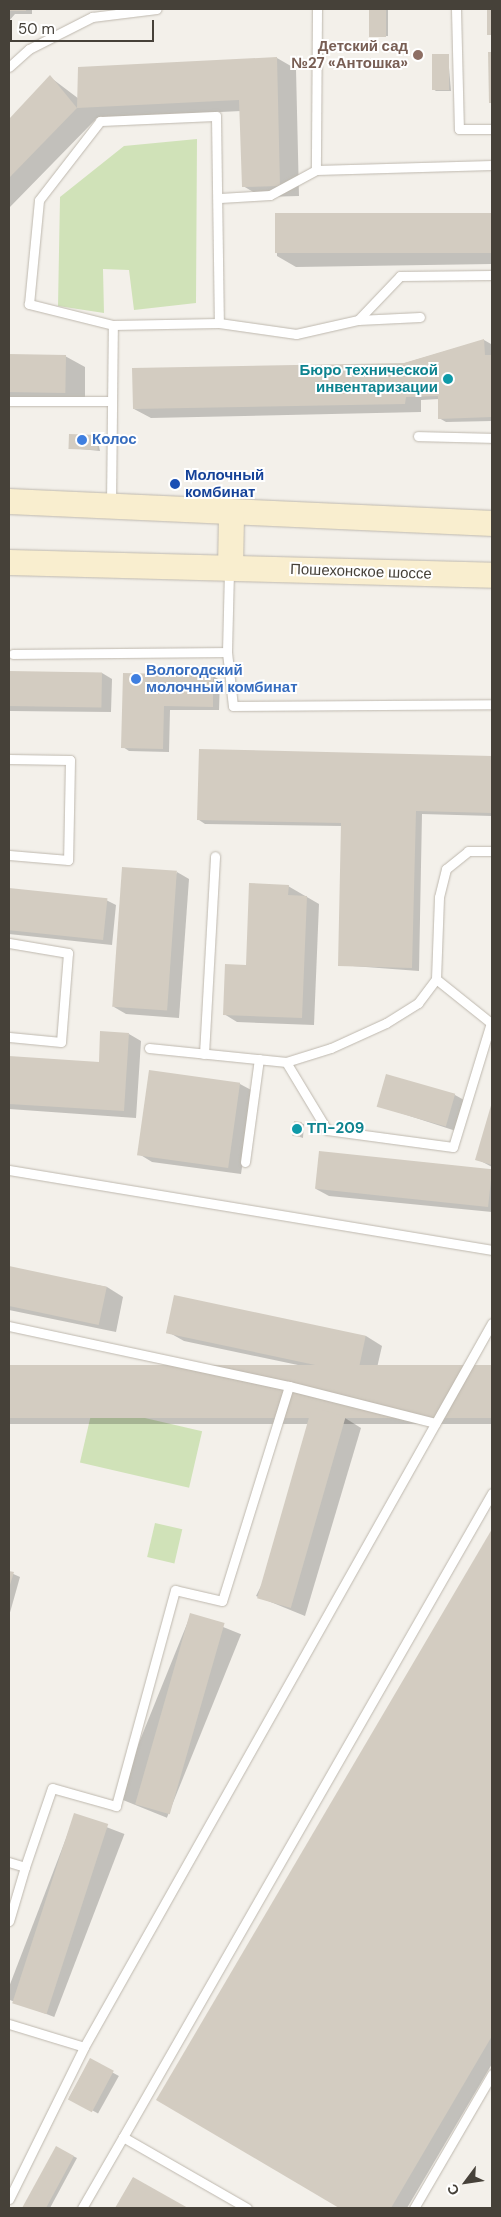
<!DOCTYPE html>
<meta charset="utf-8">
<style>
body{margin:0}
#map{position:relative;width:501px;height:2217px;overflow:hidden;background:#f3f0ea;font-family:"DM Sans",sans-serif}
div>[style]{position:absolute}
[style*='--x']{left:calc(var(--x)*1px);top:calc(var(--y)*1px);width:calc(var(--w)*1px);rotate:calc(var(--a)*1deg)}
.green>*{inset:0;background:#d0e2b8;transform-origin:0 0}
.shadow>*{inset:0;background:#0003;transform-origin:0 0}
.building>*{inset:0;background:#d3ccc1;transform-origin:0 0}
.roads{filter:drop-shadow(0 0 1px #beb8ae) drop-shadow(0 0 1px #beb8ae)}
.service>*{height:9px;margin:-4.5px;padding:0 4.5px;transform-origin:4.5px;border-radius:4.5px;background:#fff}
.secondary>*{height:25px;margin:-12.5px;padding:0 12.5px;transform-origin:12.5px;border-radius:12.5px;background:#f9eecf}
.dots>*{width:14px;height:14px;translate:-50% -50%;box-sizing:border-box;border:2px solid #fff;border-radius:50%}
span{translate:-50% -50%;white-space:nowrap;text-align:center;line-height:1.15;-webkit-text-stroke:4px #fff;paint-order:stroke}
.education-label{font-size:15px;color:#785e54;font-weight:700}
.right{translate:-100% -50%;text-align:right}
.culture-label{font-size:15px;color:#0d838f;font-weight:700}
.left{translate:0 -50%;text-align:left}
.shop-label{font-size:15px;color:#366cbe;font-weight:700}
.transit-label{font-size:15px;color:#164399;font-weight:700}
.street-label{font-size:15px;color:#464139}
.frame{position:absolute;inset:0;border:10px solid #464139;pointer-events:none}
.north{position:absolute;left:441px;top:2157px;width:50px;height:50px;-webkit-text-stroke:4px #fff;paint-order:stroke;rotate:239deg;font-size:14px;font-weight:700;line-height:20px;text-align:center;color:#464139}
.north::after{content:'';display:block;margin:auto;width:18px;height:22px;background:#464139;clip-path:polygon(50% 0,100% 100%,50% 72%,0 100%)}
.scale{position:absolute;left:10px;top:20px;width:144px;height:22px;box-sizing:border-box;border:2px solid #464139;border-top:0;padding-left:6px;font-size:15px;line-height:18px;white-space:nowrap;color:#464139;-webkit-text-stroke:4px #fff;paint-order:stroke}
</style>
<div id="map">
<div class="green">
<div style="clip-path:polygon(197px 139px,196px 303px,134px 310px,129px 270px,103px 269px,104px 313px,58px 306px,60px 197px,124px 146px)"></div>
<div style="left:93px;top:1406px;width:112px;height:58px;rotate:13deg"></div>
<div style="left:155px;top:1523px;width:28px;height:35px;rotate:13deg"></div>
</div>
<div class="shadow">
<div style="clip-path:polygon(9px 9px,32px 9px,32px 14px,15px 14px,9px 21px)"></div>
<div style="left:370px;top:9px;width:18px;height:27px"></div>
<div style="left:490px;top:53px;width:2px;height:50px"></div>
<div style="clip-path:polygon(448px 56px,451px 91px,436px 91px,433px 89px)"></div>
<div style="clip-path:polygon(277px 58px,296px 69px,299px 196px,262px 197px,243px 186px,241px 111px,97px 118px,9px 208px,9px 120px,50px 77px,79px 99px)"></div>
<div style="clip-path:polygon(492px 214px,492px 264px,296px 267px,277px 256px,276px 217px)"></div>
<div style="clip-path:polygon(9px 331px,9px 356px,65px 356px,85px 367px,85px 403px,9px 403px)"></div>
<div style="clip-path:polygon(484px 340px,491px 344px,492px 356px,492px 421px,446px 422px,439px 418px,439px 399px,421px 400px,421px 412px,151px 418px,134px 409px,405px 363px)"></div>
<div style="clip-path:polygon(97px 436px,100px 451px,70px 448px)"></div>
<div style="clip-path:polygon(9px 672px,102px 673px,112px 679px,111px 712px,9px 711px)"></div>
<div style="clip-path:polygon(124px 675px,213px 676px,220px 680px,219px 710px,170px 710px,169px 752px,129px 751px,123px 747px)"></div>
<div style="clip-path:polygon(200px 751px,492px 757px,492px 816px,422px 814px,419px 971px,339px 965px,342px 826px,205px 824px,199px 820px)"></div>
<div style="clip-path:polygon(177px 872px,189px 879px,179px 1018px,126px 1014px,114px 1007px)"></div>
<div style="clip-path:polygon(288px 886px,319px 904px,314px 1025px,237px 1022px,224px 1014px)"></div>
<div style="clip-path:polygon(9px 889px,106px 900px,116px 905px,112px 945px,9px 934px)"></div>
<div style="clip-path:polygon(129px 1034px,141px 1041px,136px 1118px,9px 1109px,9px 1057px,100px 1063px)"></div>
<div style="clip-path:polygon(150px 1072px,240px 1084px,253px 1091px,241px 1174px,152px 1162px,139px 1154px)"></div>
<div style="clip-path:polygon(455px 1095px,464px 1100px,456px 1131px,379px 1106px)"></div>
<div style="clip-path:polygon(492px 1105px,492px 1167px,477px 1159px)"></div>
<div style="clip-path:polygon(301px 1123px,304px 1124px,303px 1138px,294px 1135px)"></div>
<div style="clip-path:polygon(320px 1152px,492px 1170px,492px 1212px,329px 1196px,316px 1189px)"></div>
<div style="clip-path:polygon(9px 1268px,107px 1287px,123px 1297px,116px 1332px,9px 1310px)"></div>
<div style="clip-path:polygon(168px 1332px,366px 1336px,382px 1346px,374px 1381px,184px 1341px)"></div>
<div style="left:492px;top:1368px;width:56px;height:780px;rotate:90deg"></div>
<div style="clip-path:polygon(345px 1418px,361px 1428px,305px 1616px,256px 1596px)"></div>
<div style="clip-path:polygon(492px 1531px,492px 2064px,407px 2208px,342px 2208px,158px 2100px)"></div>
<div style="clip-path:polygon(9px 1572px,20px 1577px,9px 1616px)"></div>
<div style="left:191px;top:1614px;width:54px;height:198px;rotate:22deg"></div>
<div style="left:75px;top:1815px;width:53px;height:196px;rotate:21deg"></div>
<div style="left:90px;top:2060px;width:33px;height:43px;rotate:29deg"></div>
<div style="clip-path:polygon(57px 2148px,77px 2158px,50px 2208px,24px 2208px)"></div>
<div style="clip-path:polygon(133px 2178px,185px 2208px,116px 2208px)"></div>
</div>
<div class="building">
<div style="left:9px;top:9px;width:17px;height:2px"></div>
<div style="left:369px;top:9px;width:17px;height:28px"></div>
<div style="left:487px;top:9px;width:5px;height:26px"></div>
<div style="clip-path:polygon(488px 52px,492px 52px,492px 103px,489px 103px)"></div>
<div style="left:449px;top:54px;width:36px;height:17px;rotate:90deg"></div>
<div style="clip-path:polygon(277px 57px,280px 186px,242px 187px,239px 100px,77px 108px,78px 67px)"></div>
<div style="clip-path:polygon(50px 75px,77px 108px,9px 178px,9px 119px)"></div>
<div style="left:492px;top:213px;width:40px;height:217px;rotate:90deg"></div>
<div style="clip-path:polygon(484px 339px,485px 355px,492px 355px,492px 417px,438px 419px,438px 396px,406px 397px,405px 404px,133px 409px,132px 368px,404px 363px)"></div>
<div style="left:9px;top:354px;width:57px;height:38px;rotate:1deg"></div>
<div style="left:69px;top:434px;width:29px;height:15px;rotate:2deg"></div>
<div style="left:9px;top:671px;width:93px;height:35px;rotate:1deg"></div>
<div style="clip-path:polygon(123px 673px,213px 675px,213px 707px,164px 706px,163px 749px,121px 748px)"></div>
<div style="clip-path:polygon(199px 749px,492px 756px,492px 813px,416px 811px,412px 968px,338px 966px,341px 823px,197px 820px)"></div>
<div style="left:122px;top:867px;width:55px;height:140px;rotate:4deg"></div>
<div style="clip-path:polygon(249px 883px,289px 885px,288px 895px,307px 896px,302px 1018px,223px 1015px,225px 964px,246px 965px)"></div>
<div style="left:9px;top:888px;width:99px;height:42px;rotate:6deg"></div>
<div style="clip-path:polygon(100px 1031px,129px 1033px,124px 1111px,9px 1104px,9px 1056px,99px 1062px)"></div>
<div style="left:149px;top:1070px;width:92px;height:86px;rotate:8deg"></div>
<div style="left:386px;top:1074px;width:72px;height:34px;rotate:16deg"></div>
<div style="clip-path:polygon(492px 1102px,492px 1165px,475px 1160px)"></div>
<div style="left:294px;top:1121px;width:8px;height:15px;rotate:7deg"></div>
<div style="left:319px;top:1151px;width:174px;height:38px;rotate:6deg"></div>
<div style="left:9px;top:1266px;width:100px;height:39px;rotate:12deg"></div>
<div style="left:174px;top:1295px;width:196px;height:39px;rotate:12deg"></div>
<div style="left:492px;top:1365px;width:53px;height:784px;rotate:90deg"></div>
<div style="left:312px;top:1407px;width:35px;height:199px;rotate:16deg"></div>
<div style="clip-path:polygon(492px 1529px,492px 2036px,391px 2208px,339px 2208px,156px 2100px)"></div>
<div style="clip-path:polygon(9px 1571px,14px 1572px,9px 1588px)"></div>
<div style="left:190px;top:1613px;width:36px;height:199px;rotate:16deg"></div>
<div style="left:74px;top:1813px;width:36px;height:200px;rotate:18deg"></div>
<div style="left:90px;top:2058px;width:27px;height:47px;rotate:28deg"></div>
<div style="clip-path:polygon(56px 2146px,74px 2156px,46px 2208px,22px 2208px)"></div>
<div style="clip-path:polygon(133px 2177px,188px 2208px,115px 2208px)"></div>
</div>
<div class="roads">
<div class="service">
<div style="--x:317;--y:9;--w:161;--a:90.4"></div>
<div style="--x:316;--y:170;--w:176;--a:-1.6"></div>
<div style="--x:456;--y:9;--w:120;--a:88.6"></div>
<div style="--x:459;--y:129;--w:33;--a:0"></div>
<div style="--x:9;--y:67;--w:27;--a:-42"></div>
<div style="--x:29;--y:49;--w:71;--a:-26.9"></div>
<div style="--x:92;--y:17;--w:65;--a:-7"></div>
<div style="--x:220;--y:198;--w:50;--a:-3.4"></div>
<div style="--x:270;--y:195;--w:52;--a:-28.5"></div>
<div style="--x:358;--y:320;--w:62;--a:-2.8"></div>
<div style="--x:113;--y:325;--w:87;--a:-166"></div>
<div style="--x:29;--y:304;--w:104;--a:-84.5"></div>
<div style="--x:39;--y:200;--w:100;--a:-52.3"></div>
<div style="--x:100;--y:121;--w:116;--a:-2.5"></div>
<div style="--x:216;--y:116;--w:207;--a:89.2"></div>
<div style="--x:9;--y:401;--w:103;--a:0"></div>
<div style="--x:418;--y:436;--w:74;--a:1.5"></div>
<div style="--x:111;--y:505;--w:180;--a:-89.4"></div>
<div style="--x:113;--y:325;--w:106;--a:-1.1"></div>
<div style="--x:219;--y:323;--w:78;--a:8.1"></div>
<div style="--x:296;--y:334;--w:64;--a:-12.7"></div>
<div style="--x:358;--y:320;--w:61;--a:-46.3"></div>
<div style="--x:400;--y:276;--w:92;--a:-0.6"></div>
<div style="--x:227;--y:652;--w:54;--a:83.7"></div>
<div style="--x:233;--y:706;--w:259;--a:-0.4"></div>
<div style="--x:13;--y:654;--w:214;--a:-0.5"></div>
<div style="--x:227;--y:652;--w:82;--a:-88.6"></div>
<div style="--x:9;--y:759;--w:61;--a:0.9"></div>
<div style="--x:70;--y:760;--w:100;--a:91.1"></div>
<div style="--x:68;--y:860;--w:59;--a:-175.2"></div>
<div style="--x:9;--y:943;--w:60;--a:9.6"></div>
<div style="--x:68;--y:953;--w:89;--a:94.5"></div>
<div style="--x:61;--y:1042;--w:52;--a:-174.5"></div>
<div style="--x:149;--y:1048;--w:138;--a:5.8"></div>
<div style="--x:286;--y:1062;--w:47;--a:-17.3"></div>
<div style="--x:331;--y:1048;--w:60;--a:-24.4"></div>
<div style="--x:386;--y:1023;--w:38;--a:-32"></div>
<div style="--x:418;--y:1003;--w:30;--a:-53"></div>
<div style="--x:436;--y:979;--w:82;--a:-87.9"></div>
<div style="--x:439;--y:897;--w:29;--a:-76"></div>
<div style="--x:446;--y:869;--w:28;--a:-39"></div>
<div style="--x:468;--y:851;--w:24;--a:0"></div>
<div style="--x:204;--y:1054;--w:198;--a:-86.8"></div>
<div style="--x:286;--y:1062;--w:79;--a:58.9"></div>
<div style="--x:327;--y:1130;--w:127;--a:7.7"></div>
<div style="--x:453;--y:1147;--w:130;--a:-73"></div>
<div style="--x:491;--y:1023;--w:70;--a:-141.3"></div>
<div style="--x:245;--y:1162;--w:104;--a:-82.3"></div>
<div style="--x:9;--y:1170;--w:490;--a:9.4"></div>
<div style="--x:9;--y:1326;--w:286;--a:12.1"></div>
<div style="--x:289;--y:1386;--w:225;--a:107.3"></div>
<div style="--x:222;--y:1601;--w:48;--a:-166.8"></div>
<div style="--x:175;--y:1590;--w:224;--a:105.3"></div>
<div style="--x:116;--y:1806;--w:66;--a:-164.3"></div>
<div style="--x:52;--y:1788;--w:83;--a:108.9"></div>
<div style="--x:25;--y:1867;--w:17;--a:-163"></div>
<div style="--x:289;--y:1386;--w:151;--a:14.2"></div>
<div style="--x:9;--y:1921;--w:56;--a:-73.5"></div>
<div style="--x:9;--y:2024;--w:78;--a:17"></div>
<div style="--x:123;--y:2137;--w:742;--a:-60.19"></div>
<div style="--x:9;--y:2199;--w:169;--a:-63.7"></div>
<div style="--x:84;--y:2047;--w:831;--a:-60.6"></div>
<div style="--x:82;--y:2208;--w:82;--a:-60"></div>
<div style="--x:123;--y:2137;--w:143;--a:29.8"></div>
<div style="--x:414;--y:2208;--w:155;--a:-59.8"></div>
</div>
<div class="secondary">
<div style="--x:9;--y:501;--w:484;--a:2.6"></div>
<div style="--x:9;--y:562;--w:483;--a:1.5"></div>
<div style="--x:230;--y:568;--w:54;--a:-88.9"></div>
</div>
</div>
<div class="dots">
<div style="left:418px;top:55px;background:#8d6e63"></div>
<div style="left:448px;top:379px;background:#0f9aa8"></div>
<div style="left:82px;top:440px;background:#3f7fe0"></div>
<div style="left:175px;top:484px;background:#1a4fb4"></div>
<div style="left:136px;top:679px;background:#3f7fe0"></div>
<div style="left:297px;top:1129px;background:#0f9aa8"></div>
</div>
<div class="education-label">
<span class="right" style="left:408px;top:55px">Детский сад<br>№27 «Антошка»</span>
</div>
<div class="culture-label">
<span class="right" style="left:438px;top:379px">Бюро технической<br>инвентаризации</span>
<span class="left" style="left:307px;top:1129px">ТП-209</span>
</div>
<div class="shop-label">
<span class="left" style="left:92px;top:440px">Колос</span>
<span class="left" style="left:146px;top:679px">Вологодский<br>молочный комбинат</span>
</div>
<div class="transit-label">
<span class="left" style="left:185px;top:484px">Молочный<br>комбинат</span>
</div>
<div class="street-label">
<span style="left:361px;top:572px;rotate:2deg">Пошехонское шоссе</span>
</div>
<div class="frame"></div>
<div class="north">С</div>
<div class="scale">50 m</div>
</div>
